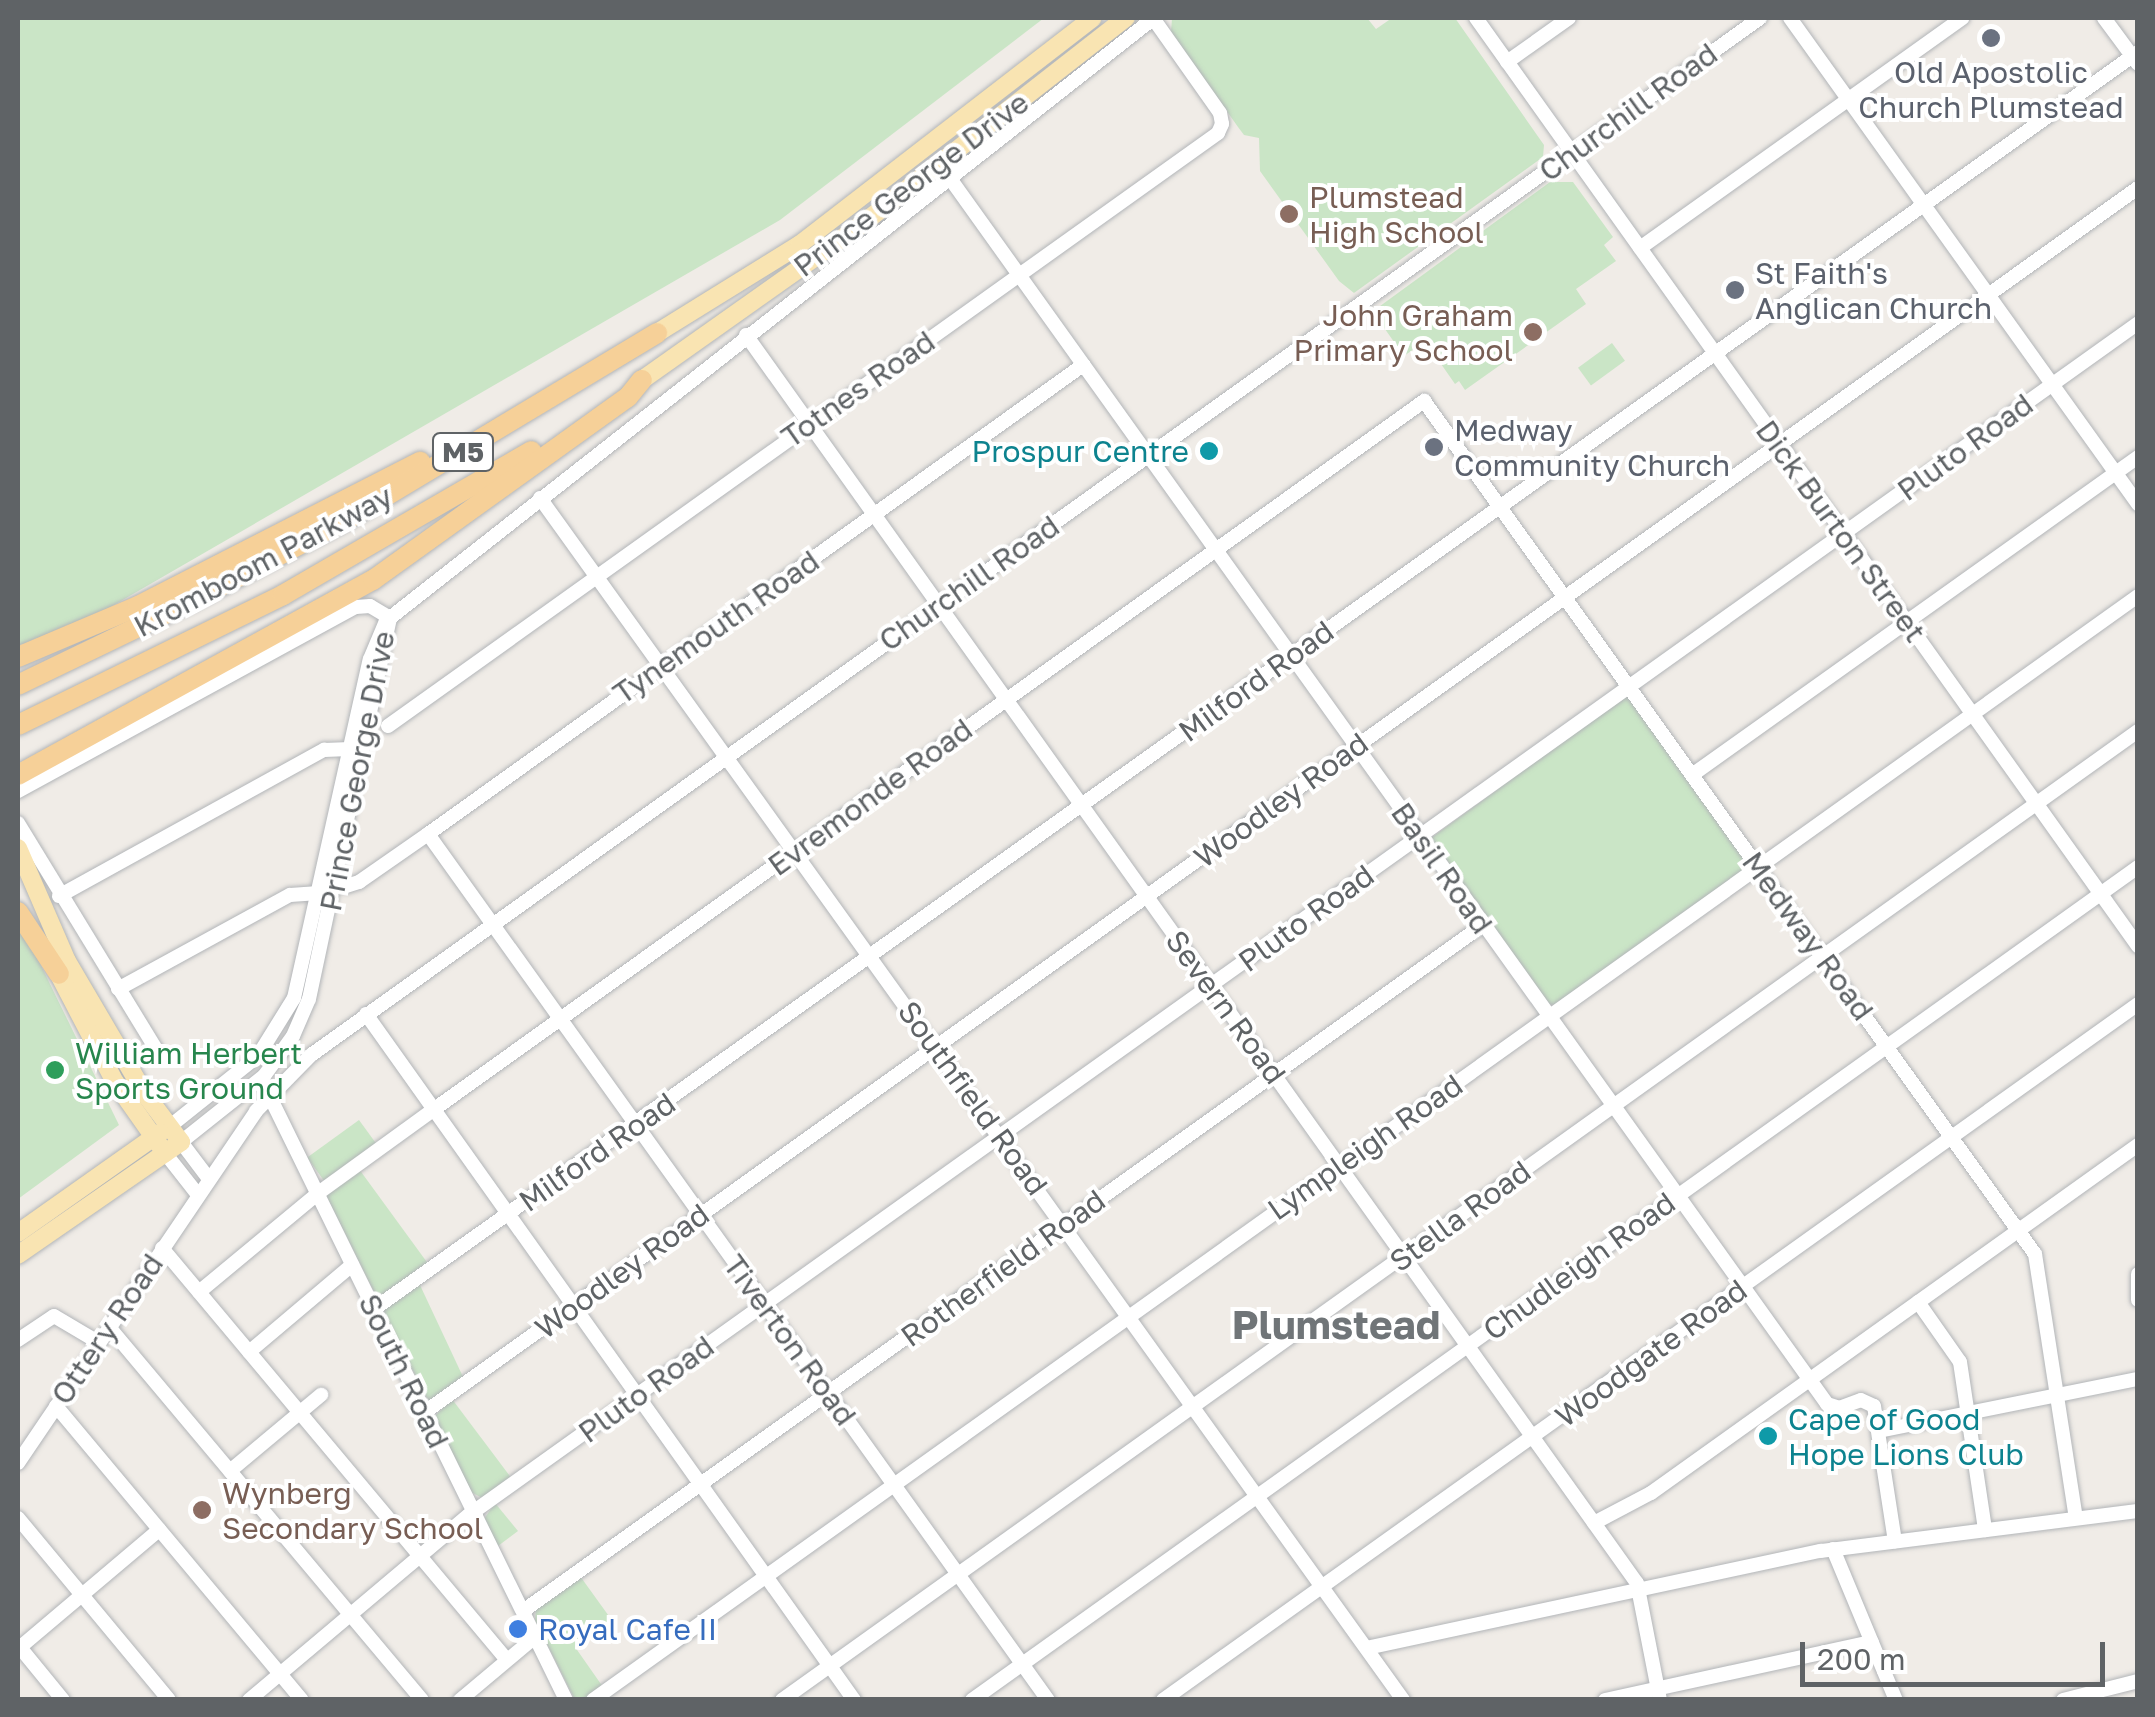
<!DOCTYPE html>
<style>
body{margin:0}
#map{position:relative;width:2155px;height:1717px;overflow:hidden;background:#f0ece7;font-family:"Golos Text",sans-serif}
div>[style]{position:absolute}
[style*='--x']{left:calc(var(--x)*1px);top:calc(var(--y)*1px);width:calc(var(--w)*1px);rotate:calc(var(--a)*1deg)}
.green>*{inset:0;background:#cae5c6;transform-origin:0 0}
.roads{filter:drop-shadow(0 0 2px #b2b5b8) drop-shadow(0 0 2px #b2b5b8)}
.minor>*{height:14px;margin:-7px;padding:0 7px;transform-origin:7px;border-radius:7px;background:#fff}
.major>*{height:18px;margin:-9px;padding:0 9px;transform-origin:9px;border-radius:9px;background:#f9e4b2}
.highway>*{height:20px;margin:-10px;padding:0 10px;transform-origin:10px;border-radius:10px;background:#f6d098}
.dots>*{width:28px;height:28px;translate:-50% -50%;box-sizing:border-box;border:5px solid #fff;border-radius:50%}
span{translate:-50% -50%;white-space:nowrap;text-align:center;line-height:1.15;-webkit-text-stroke:8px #fff;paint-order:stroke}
.shield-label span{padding:2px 8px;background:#fff;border:2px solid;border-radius:8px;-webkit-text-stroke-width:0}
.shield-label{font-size:28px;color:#5f6366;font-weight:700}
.worship-label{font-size:30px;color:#5b616d}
.left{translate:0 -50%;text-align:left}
.street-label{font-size:30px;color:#5f6366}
.education-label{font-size:30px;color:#785e54}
.right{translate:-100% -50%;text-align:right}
.culture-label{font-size:30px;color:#0d838f}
.leisure-label{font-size:30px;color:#27864d}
.shop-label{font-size:30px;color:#366cbe}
.district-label{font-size:40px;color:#707578;font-weight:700}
.frame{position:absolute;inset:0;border:20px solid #5f6366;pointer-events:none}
.scale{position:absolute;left:1800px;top:1642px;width:305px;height:45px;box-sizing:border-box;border:5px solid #5f6366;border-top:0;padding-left:12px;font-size:30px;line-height:35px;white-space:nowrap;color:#5f6366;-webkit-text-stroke:8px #fff;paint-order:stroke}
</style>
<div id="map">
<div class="green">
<div style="clip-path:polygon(18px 18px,1044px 18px,780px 220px,88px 620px,46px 640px,18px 645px)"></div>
<div style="clip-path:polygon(1172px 18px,1367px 18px,1376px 29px,1392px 18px,1455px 18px,1544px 145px,1543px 157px,1354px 293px,1339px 281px,1260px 171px,1259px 138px,1244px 135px,1238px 127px,1171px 32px)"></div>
<div style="clip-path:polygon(1550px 182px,1573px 182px,1613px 237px,1604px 245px,1616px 261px,1576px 289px,1586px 304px,1465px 390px,1459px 381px,1455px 384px,1425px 341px,1404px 356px,1375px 315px,1376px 309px)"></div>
<div style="left:1612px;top:343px;width:22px;height:42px;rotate:54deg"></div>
<div style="clip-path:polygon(1631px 692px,1754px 864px,1555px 1005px,1548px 1004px,1431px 838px)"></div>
<div style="clip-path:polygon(18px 926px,28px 939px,119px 1125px,18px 1199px)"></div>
<div style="left:359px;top:1120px;width:31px;height:64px;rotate:54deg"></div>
<div style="clip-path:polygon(359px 1169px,429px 1265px,378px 1300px,325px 1193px)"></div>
<div style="clip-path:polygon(419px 1283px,464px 1379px,429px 1402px,382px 1310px)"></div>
<div style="clip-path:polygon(452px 1399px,512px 1479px,484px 1499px,471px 1492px,434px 1417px)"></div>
<div style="clip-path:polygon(495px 1503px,518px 1531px,498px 1546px,484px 1519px)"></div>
<div style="clip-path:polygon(580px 1576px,611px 1619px,575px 1647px,603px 1687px,585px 1699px,574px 1698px,535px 1620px,536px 1607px)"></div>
</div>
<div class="roads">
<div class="minor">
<div style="--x:1476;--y:18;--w:1140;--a:54.5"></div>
<div style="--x:1790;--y:18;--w:598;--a:54.4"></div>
<div style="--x:2104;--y:18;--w:57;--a:53.5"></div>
<div style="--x:1507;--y:62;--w:76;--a:-35.4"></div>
<div style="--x:949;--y:177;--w:1509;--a:54.41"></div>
<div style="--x:1827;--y:1404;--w:13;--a:18"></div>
<div style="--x:1839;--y:1408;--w:23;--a:-20"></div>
<div style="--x:1861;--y:1400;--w:14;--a:25"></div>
<div style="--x:1874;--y:1406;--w:137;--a:81.2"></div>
<div style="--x:1640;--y:248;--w:396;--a:-35.5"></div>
<div style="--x:746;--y:335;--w:1533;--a:54.48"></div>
<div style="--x:1637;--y:1583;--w:119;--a:78.9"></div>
<div style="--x:540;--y:498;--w:1480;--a:54.32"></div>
<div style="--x:388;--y:726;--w:1020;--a:-35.54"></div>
<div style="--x:1218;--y:133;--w:10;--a:-66"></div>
<div style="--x:1222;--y:124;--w:11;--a:-100"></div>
<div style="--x:1220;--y:113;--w:116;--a:-125.2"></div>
<div style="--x:1692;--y:775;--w:548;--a:-35.49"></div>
<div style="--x:18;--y:791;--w:385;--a:-28.6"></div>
<div style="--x:356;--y:607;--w:14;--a:-4"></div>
<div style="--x:370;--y:606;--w:23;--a:31"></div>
<div style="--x:18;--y:823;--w:267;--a:58.6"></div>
<div style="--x:428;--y:834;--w:1065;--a:54.4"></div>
<div style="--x:346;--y:886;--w:14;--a:-17"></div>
<div style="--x:359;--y:882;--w:84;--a:-34.8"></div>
<div style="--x:428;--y:834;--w:806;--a:-35.6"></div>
<div style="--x:59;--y:896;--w:303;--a:-28.9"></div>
<div style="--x:324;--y:750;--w:26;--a:-2"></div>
<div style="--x:118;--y:989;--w:196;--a:-28.7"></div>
<div style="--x:290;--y:895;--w:29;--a:-4"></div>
<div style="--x:366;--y:1014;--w:842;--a:54.57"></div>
<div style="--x:270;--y:1097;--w:672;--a:63.85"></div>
<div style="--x:169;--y:1127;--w:114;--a:-38.6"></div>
<div style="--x:258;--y:1056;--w:68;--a:-58.2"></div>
<div style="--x:294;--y:998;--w:347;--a:-77.4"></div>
<div style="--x:370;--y:659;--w:41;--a:-67.2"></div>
<div style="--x:386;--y:621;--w:976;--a:-38.14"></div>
<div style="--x:165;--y:1153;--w:53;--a:51.8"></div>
<div style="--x:209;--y:1179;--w:46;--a:-127.1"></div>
<div style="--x:181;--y:1142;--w:106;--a:-38.5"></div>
<div style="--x:264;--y:1076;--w:49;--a:-54.1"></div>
<div style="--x:293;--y:1036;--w:40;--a:-66.6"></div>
<div style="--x:309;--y:999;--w:390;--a:-78"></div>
<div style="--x:162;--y:1248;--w:537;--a:50.06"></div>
<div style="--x:2138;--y:1274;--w:26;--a:90"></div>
<div style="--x:199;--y:1292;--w:153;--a:-39.7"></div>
<div style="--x:317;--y:1194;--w:143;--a:-35.9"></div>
<div style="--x:433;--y:1110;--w:1219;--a:-35.58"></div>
<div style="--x:1424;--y:401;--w:1049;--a:54.39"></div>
<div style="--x:2035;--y:1254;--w:267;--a:81.2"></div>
<div style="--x:1918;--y:1302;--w:73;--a:55"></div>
<div style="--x:1960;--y:1362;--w:170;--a:81.5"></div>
<div style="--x:374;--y:1309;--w:2166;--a:-35.47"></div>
<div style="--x:109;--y:1327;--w:487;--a:50"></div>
<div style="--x:18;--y:1340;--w:43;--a:-33.7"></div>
<div style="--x:54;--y:1316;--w:51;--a:30.6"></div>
<div style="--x:249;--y:1352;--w:135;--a:-40.2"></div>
<div style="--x:56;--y:1406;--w:383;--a:50.1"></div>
<div style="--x:425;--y:1412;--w:2105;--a:-35.55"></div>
<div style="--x:1879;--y:1431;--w:264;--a:-11.4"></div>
<div style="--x:18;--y:1463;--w:425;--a:-55.9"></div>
<div style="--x:256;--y:1111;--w:78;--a:-45.5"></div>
<div style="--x:311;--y:1055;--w:1782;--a:-35.59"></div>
<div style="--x:230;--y:1471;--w:119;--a:-39.9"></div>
<div style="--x:18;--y:1518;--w:236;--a:50.3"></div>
<div style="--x:1594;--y:1523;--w:64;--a:-27.8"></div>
<div style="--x:1651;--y:1493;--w:599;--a:-35.55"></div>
<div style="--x:1833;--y:1549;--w:164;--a:67.4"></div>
<div style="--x:523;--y:1611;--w:1180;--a:-35.55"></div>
<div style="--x:18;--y:1645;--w:71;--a:50.7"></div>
<div style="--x:1367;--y:1648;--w:464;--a:-12.1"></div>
<div style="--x:1821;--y:1551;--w:320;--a:-7.2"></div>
<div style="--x:18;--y:1649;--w:185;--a:-40.2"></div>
<div style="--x:249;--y:1700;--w:287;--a:-40.1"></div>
<div style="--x:469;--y:1515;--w:2051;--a:-35.53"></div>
<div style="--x:460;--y:1700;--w:98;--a:-40"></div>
<div style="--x:593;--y:1700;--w:1899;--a:-35.55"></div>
<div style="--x:782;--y:1700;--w:1667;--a:-35.55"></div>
<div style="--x:972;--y:1700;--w:1433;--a:-35.54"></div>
<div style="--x:1163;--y:1700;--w:1198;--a:-35.52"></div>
<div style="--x:1605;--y:1700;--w:273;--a:-12.3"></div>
<div style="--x:2063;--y:1700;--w:77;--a:-14.2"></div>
</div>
<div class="major">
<div style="--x:657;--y:333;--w:167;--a:-31.8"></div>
<div style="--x:799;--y:245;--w:371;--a:-37.7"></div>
<div style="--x:642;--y:380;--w:270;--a:-35.3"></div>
<div style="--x:862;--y:224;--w:335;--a:-38"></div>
<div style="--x:18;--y:848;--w:123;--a:66.6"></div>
<div style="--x:67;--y:961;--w:154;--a:59.6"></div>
<div style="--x:145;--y:1094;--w:60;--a:53.1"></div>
<div style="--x:181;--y:1142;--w:198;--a:145.3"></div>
<div style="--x:54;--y:965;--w:132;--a:62.5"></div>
<div style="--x:115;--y:1082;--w:87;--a:54.8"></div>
<div style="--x:18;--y:1233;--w:174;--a:-35.2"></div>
</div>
<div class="highway">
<div style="--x:18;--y:657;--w:130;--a:-23"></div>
<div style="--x:138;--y:606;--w:317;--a:-27.1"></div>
<div style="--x:18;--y:685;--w:193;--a:-25.8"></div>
<div style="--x:192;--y:601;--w:174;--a:-27.7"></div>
<div style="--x:346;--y:520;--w:363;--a:-31"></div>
<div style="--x:18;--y:725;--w:295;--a:-26.1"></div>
<div style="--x:283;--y:595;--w:287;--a:-30.1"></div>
<div style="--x:18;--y:775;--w:405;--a:-28.8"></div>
<div style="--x:373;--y:580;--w:314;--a:-35.7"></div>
<div style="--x:628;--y:397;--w:22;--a:-51"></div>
<div style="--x:18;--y:912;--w:74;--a:56.5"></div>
</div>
</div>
<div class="dots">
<div style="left:1991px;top:38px;background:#6b7280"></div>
<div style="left:1289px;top:214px;background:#8d6e63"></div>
<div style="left:1735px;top:290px;background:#6b7280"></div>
<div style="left:1533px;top:332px;background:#8d6e63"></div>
<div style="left:1434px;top:447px;background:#6b7280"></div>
<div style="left:1209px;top:451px;background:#0f9aa8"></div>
<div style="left:55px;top:1070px;background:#2e9e5b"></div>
<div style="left:1768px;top:1436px;background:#0f9aa8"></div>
<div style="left:202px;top:1510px;background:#8d6e63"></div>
<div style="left:518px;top:1629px;background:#3f7fe0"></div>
</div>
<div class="shield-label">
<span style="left:463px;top:452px">M5</span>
</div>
<div class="worship-label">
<span style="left:1991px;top:89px">Old Apostolic<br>Church Plumstead</span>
<span class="left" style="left:1755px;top:290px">St Faith's<br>Anglican Church</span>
<span class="left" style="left:1454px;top:447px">Medway<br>Community Church</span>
</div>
<div class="street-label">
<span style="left:1628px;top:112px;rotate:-36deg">Churchill Road</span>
<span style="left:911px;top:184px;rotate:-37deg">Prince George Drive</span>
<span style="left:858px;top:389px;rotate:-35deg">Totnes Road</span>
<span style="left:1965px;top:447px;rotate:-36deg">Pluto Road</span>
<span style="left:1841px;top:531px;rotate:54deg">Dick Burton Street</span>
<span style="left:263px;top:561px;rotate:-28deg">Kromboom Parkway</span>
<span style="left:969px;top:583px;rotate:-35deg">Churchill Road</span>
<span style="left:716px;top:627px;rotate:-35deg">Tynemouth Road</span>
<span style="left:1256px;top:681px;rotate:-36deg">Milford Road</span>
<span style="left:357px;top:771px;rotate:-79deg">Prince George Drive</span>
<span style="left:870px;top:797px;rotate:-36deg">Evremonde Road</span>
<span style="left:1281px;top:800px;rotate:-36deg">Woodley Road</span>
<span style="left:1442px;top:868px;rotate:55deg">Basil Road</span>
<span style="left:1306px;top:918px;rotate:-36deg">Pluto Road</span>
<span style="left:1808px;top:936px;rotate:54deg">Medway Road</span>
<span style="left:1226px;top:1007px;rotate:54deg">Severn Road</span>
<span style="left:973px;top:1098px;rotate:54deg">Southfield Road</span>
<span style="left:1365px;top:1147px;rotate:-35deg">Lympleigh Road</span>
<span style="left:597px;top:1152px;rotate:-35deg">Milford Road</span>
<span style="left:1460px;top:1216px;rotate:-36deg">Stella Road</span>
<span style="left:1579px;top:1266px;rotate:-36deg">Chudleigh Road</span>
<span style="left:1003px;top:1268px;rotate:-36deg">Rotherfield Road</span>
<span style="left:622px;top:1271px;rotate:-36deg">Woodley Road</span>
<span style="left:107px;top:1329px;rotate:-56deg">Ottery Road</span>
<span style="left:790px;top:1340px;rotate:54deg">Tiverton Road</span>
<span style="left:1651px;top:1353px;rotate:-36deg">Woodgate Road</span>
<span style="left:404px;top:1371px;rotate:64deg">South Road</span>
<span style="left:646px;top:1389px;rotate:-36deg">Pluto Road</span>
</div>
<div class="education-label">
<span class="left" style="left:1309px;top:214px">Plumstead<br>High School</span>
<span class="right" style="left:1513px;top:332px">John Graham<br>Primary School</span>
<span class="left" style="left:222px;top:1510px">Wynberg<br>Secondary School</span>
</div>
<div class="culture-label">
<span class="right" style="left:1189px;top:451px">Prospur Centre</span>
<span class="left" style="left:1788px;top:1436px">Cape of Good<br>Hope Lions Club</span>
</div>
<div class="leisure-label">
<span class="left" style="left:75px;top:1070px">William Herbert<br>Sports Ground</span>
</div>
<div class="shop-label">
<span class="left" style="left:538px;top:1629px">Royal Cafe II</span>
</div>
<div class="district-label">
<span style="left:1336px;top:1324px">Plumstead</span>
</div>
<div class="frame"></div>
<div class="scale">200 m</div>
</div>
